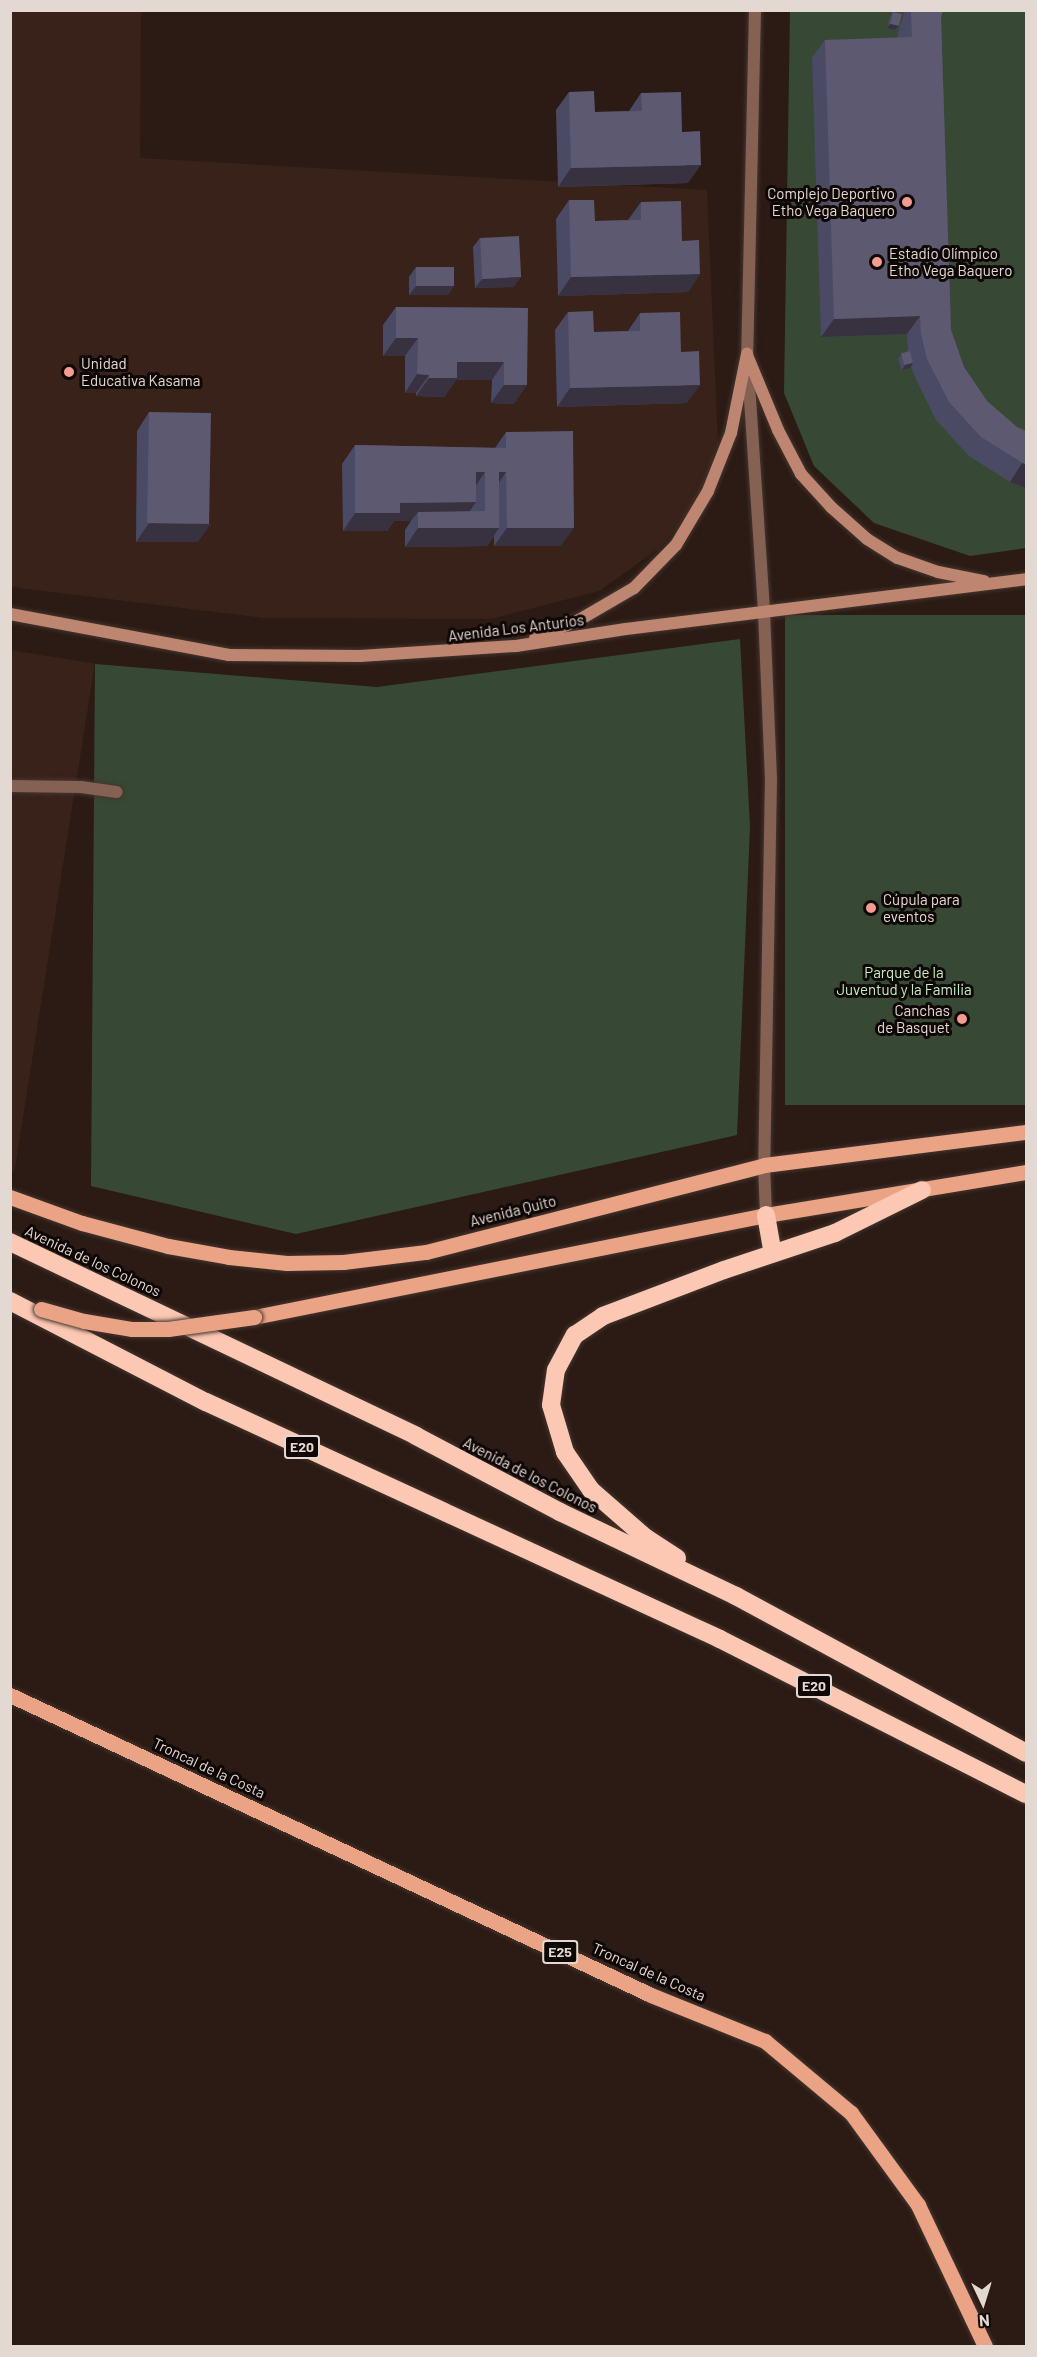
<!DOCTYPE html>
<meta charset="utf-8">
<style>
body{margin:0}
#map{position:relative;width:1037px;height:2357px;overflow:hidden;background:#2b1b14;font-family:Barlow,sans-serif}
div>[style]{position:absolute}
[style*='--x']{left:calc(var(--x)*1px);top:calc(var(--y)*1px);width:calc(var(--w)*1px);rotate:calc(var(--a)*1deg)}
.built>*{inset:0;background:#382219;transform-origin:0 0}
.green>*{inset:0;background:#374934;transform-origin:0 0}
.roads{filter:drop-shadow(0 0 2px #45352f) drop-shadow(0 0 2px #45352f)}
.street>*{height:12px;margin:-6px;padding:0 6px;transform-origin:6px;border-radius:6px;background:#846153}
.secondary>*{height:12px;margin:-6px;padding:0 6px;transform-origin:6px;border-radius:6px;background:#be8670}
.primary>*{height:15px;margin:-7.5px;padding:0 7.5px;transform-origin:7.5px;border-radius:7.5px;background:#eba386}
.highway>*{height:18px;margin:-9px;padding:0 9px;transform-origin:9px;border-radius:9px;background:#fcc8b3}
.bridges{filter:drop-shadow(0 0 2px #45352f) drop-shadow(0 0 2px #45352f)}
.primary-bridge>*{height:15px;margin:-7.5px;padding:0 7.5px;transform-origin:7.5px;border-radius:7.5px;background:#eba386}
.wall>*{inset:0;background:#4b4a65}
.shaded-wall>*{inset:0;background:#383140}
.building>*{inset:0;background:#5c5971;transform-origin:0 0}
.dots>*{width:16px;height:16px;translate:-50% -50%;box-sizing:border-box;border:3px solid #0e0705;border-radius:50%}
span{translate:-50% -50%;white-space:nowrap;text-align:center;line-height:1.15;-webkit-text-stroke:6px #0e0705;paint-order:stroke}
.shield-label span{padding:2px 4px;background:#0e0705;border:2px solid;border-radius:4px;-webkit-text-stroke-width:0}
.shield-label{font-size:14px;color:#e4d8d3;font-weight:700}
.poi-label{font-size:15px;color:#e4d8d3}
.right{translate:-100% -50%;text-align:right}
.left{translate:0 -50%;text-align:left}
.street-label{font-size:15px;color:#e4d8d3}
.park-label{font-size:15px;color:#c3efbd}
.frame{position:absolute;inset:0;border:12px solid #e4d8d3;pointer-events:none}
.north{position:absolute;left:953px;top:2273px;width:60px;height:60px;-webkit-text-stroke:4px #0e0705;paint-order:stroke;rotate:176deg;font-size:16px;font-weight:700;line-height:24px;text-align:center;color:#e4d8d3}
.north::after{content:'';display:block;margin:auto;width:21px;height:27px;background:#e4d8d3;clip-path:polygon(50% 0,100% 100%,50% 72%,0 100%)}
</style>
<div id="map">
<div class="built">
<div style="clip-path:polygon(11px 11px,141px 11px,140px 158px,707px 190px,718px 443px,697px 503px,661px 547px,599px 591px,491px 619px,264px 618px,11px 587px)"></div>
<div style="left:10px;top:650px;width:86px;height:515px;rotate:9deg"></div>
</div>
<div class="green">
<div style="clip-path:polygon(790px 11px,1026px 11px,1026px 548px,970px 556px,874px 523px,814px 466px,784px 393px)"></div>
<div style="left:1026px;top:615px;width:490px;height:241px;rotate:90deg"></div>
<div style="clip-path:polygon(740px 639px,750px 826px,737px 1135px,296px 1234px,91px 1186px,95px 664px,377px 687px)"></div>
</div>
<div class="roads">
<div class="street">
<div style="--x:755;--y:10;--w:344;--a:91.3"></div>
<div style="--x:747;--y:354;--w:259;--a:86.2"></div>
<div style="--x:764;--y:612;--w:166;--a:87.6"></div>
<div style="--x:771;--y:778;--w:387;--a:91"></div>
<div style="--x:764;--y:1165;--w:50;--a:87.7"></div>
<div style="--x:10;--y:786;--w:71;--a:0.8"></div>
<div style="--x:81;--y:787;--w:36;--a:8"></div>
</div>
<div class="secondary">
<div style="--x:747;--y:355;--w:81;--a:67.5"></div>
<div style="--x:778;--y:430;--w:50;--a:62.4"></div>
<div style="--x:801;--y:474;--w:45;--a:47.7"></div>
<div style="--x:831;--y:507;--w:48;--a:41.6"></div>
<div style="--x:867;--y:539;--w:36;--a:32"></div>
<div style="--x:898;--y:558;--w:42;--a:19.3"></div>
<div style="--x:938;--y:572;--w:47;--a:11.1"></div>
<div style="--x:10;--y:614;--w:223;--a:10.6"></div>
<div style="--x:229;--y:655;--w:131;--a:0.4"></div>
<div style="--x:360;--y:656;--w:156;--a:-3.7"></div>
<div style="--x:516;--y:646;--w:111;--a:-8.8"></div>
<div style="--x:626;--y:629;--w:403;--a:-7.1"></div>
<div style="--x:535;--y:638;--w:48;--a:-22.2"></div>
<div style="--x:579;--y:620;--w:64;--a:-30.2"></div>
<div style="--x:634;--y:588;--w:60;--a:-45.7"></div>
<div style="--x:676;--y:545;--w:63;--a:-59.3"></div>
<div style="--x:708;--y:491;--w:62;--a:-68.4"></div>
<div style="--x:731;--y:433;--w:81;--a:-78.6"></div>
</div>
<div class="primary">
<div style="--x:10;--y:1197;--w:77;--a:19.9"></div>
<div style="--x:82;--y:1223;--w:89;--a:15"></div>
<div style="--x:168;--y:1246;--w:62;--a:10.2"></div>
<div style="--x:229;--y:1257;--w:58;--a:5.9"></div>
<div style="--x:287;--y:1263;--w:56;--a:-1"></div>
<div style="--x:343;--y:1262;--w:84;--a:-6.9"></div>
<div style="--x:426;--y:1252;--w:349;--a:-14.4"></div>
<div style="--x:764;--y:1165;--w:264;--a:-7.2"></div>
<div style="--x:254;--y:1317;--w:522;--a:-11.27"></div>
<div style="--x:766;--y:1215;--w:264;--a:-9.4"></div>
<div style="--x:10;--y:1695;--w:708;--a:25.08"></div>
<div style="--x:651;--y:1995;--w:123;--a:22"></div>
<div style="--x:765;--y:2041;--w:112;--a:39.9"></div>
<div style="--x:851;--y:2113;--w:114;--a:53.9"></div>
<div style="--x:918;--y:2205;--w:156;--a:64.6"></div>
</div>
<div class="highway">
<div style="--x:766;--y:1215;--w:39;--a:80"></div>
<div style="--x:10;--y:1242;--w:450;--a:25.5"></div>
<div style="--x:416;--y:1436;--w:163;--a:27.8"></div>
<div style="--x:560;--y:1512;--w:195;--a:25.5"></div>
<div style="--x:736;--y:1596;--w:330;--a:28.4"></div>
<div style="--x:10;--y:1301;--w:220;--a:27.3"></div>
<div style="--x:206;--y:1402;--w:566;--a:24.75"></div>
<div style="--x:720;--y:1639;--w:343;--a:26.9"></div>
<div style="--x:677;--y:1558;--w:37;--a:-147"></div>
<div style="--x:646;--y:1538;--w:73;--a:-138.9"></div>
<div style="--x:591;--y:1490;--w:46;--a:-124.4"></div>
<div style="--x:565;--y:1452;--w:49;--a:-106.6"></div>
<div style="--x:551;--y:1405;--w:35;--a:-82"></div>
<div style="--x:556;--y:1370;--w:40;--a:-62"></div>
<div style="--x:575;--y:1335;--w:34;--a:-34"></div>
<div style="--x:603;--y:1316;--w:129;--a:-20.8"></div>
<div style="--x:724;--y:1270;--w:117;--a:-18.4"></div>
<div style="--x:835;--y:1233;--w:97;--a:-26.3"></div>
</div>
</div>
<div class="bridges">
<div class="primary-bridge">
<div style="--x:41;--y:1309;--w:45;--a:15.6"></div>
<div style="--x:84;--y:1321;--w:49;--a:9.5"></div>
<div style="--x:132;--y:1329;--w:36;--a:0"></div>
<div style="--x:168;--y:1329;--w:87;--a:-7.9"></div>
</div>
</div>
<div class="wall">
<div style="clip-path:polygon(905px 10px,943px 10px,941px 17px,951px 330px,964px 367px,987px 401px,1017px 427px,1026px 488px,1010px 482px,969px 456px,936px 420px,915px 377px,911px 366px,910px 368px,902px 370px,898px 359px,902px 354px,908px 352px,907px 334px,821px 337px,812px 58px,825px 40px,898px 38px,898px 32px)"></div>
<div style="clip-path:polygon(893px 12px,899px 26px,895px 30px,887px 28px,890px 17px)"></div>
<div style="clip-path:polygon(569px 92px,595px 112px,629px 111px,641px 93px,682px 132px,688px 183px,558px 187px,556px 110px)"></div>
<div style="clip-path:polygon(569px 200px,595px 221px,628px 220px,641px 202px,682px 241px,700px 274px,688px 292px,558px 296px,556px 219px)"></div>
<div style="clip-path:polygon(480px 238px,514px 287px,475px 288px,473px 247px)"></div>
<div style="clip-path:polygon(416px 267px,454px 285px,448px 295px,409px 295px,409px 277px)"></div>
<div style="clip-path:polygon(396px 307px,528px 308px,514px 404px,491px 403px,492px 380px,456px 380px,444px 397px,416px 396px,416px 393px,405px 393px,405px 356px,383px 356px,383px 325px)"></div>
<div style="clip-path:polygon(568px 312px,594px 332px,628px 331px,640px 313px,681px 352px,687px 403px,557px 407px,555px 330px)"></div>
<div style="clip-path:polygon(149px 412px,198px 542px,136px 542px,137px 431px)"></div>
<div style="clip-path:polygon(506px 432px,561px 546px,494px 546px,494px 536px,487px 546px,405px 547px,405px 530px,411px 521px,394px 521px,387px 531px,343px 531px,342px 464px,355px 445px,495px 448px)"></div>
</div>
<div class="shaded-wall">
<div style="clip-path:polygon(890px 24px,899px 26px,895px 30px,887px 28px)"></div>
<div style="clip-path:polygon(701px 165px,688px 183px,558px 187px,571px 168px)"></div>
<div style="clip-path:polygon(700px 274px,688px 292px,558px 296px,571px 277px)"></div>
<div style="clip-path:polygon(521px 277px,514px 287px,475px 288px,482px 279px)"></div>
<div style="clip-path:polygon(454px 285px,448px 295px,409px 295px,416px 286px)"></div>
<div style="clip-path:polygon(920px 316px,907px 334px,821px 337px,834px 319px)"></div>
<div style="clip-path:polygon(396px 338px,418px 338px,405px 356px,383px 356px)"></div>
<div style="clip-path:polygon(457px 362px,504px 362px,492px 380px,456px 380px,444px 397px,416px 396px,429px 378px)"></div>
<div style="clip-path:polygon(913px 363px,910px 368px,902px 370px,905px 365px)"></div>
<div style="clip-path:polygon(417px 374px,429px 375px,416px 393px,405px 393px)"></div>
<div style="clip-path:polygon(504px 385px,527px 385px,514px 404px,491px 403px)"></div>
<div style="clip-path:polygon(700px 385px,687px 403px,557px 407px,570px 388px)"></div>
<div style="clip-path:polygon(1022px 463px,1026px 465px,1026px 488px,1010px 482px)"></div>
<div style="clip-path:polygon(476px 472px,485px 472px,473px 490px)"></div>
<div style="clip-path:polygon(499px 472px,506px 472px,494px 490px)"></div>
<div style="clip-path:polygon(476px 502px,463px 521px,418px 512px,411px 521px,394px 521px,387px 531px,343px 531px,355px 513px,400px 503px)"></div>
<div style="clip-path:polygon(149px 523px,211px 524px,198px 542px,136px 542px)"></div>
<div style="clip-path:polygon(418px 528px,499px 528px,487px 546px,405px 547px)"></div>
<div style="clip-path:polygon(507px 528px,574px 528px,561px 546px,494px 546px)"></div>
</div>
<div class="building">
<div style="clip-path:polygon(912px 10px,943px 10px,941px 17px,951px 330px,964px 367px,987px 401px,1017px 427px,1026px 431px,1026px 465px,981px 437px,949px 402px,927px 359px,921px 334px,920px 316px,834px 319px,825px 40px,912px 37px,911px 14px)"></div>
<div style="left:893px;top:12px;width:9px;height:12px;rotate:13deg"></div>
<div style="clip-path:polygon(594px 91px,595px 112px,642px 111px,641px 93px,681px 92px,682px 132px,700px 131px,701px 165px,571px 168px,569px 92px)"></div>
<div style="clip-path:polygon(569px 200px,594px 200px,595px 221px,641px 220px,641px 202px,681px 201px,682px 241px,699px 240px,700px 274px,571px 277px)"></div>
<div style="left:519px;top:236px;width:41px;height:39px;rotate:87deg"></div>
<div style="left:416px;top:267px;width:38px;height:19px"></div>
<div style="clip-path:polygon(396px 307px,528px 308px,527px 385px,504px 385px,504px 362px,457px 362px,457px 378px,429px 378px,429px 375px,417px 374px,418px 338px,396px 338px)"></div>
<div style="clip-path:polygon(593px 311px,594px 332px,640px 331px,640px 313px,680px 312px,681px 352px,699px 351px,700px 385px,570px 388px,568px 312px)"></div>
<div style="left:910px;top:351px;width:12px;height:9px;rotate:76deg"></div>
<div style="left:149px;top:412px;width:62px;height:111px;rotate:1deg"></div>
<div style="clip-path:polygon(573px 431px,574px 528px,507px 528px,506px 472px,499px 472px,499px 528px,418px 528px,418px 512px,485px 511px,485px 472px,476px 472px,476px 502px,400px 503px,400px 513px,355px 513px,355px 445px,506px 448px,506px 432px)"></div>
</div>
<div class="dots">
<div style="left:907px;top:202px;background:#f59c90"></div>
<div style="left:877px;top:262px;background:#f59c90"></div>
<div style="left:69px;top:372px;background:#f59c90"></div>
<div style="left:871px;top:908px;background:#f59c90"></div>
<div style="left:962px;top:1019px;background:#f59c90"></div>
</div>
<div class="shield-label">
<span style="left:302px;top:1447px">E20</span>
<span style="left:814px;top:1686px">E20</span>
<span style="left:560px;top:1952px">E25</span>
</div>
<div class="poi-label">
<span class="right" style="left:895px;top:202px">Complejo Deportivo<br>Etho Vega Baquero</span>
<span class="left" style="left:889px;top:262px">Estadio Olímpico<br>Etho Vega Baquero</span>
<span class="left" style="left:81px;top:372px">Unidad<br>Educativa Kasama</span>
<span class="left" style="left:883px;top:908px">Cúpula para<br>eventos</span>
<span class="right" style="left:950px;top:1019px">Canchas<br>de Basquet</span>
</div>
<div class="street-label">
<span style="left:516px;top:628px;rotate:-7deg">Avenida Los Anturios</span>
<span style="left:513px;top:1211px;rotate:-14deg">Avenida Quito</span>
<span style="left:93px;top:1261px;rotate:25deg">Avenida de los Colonos</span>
<span style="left:530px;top:1475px;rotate:27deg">Avenida de los Colonos</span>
<span style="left:209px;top:1768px;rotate:25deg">Troncal de la Costa</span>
<span style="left:649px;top:1972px;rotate:24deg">Troncal de la Costa</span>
</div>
<div class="park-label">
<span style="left:904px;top:981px">Parque de la<br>Juventud y la Familia</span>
</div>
<div class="frame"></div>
<div class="north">N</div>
</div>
